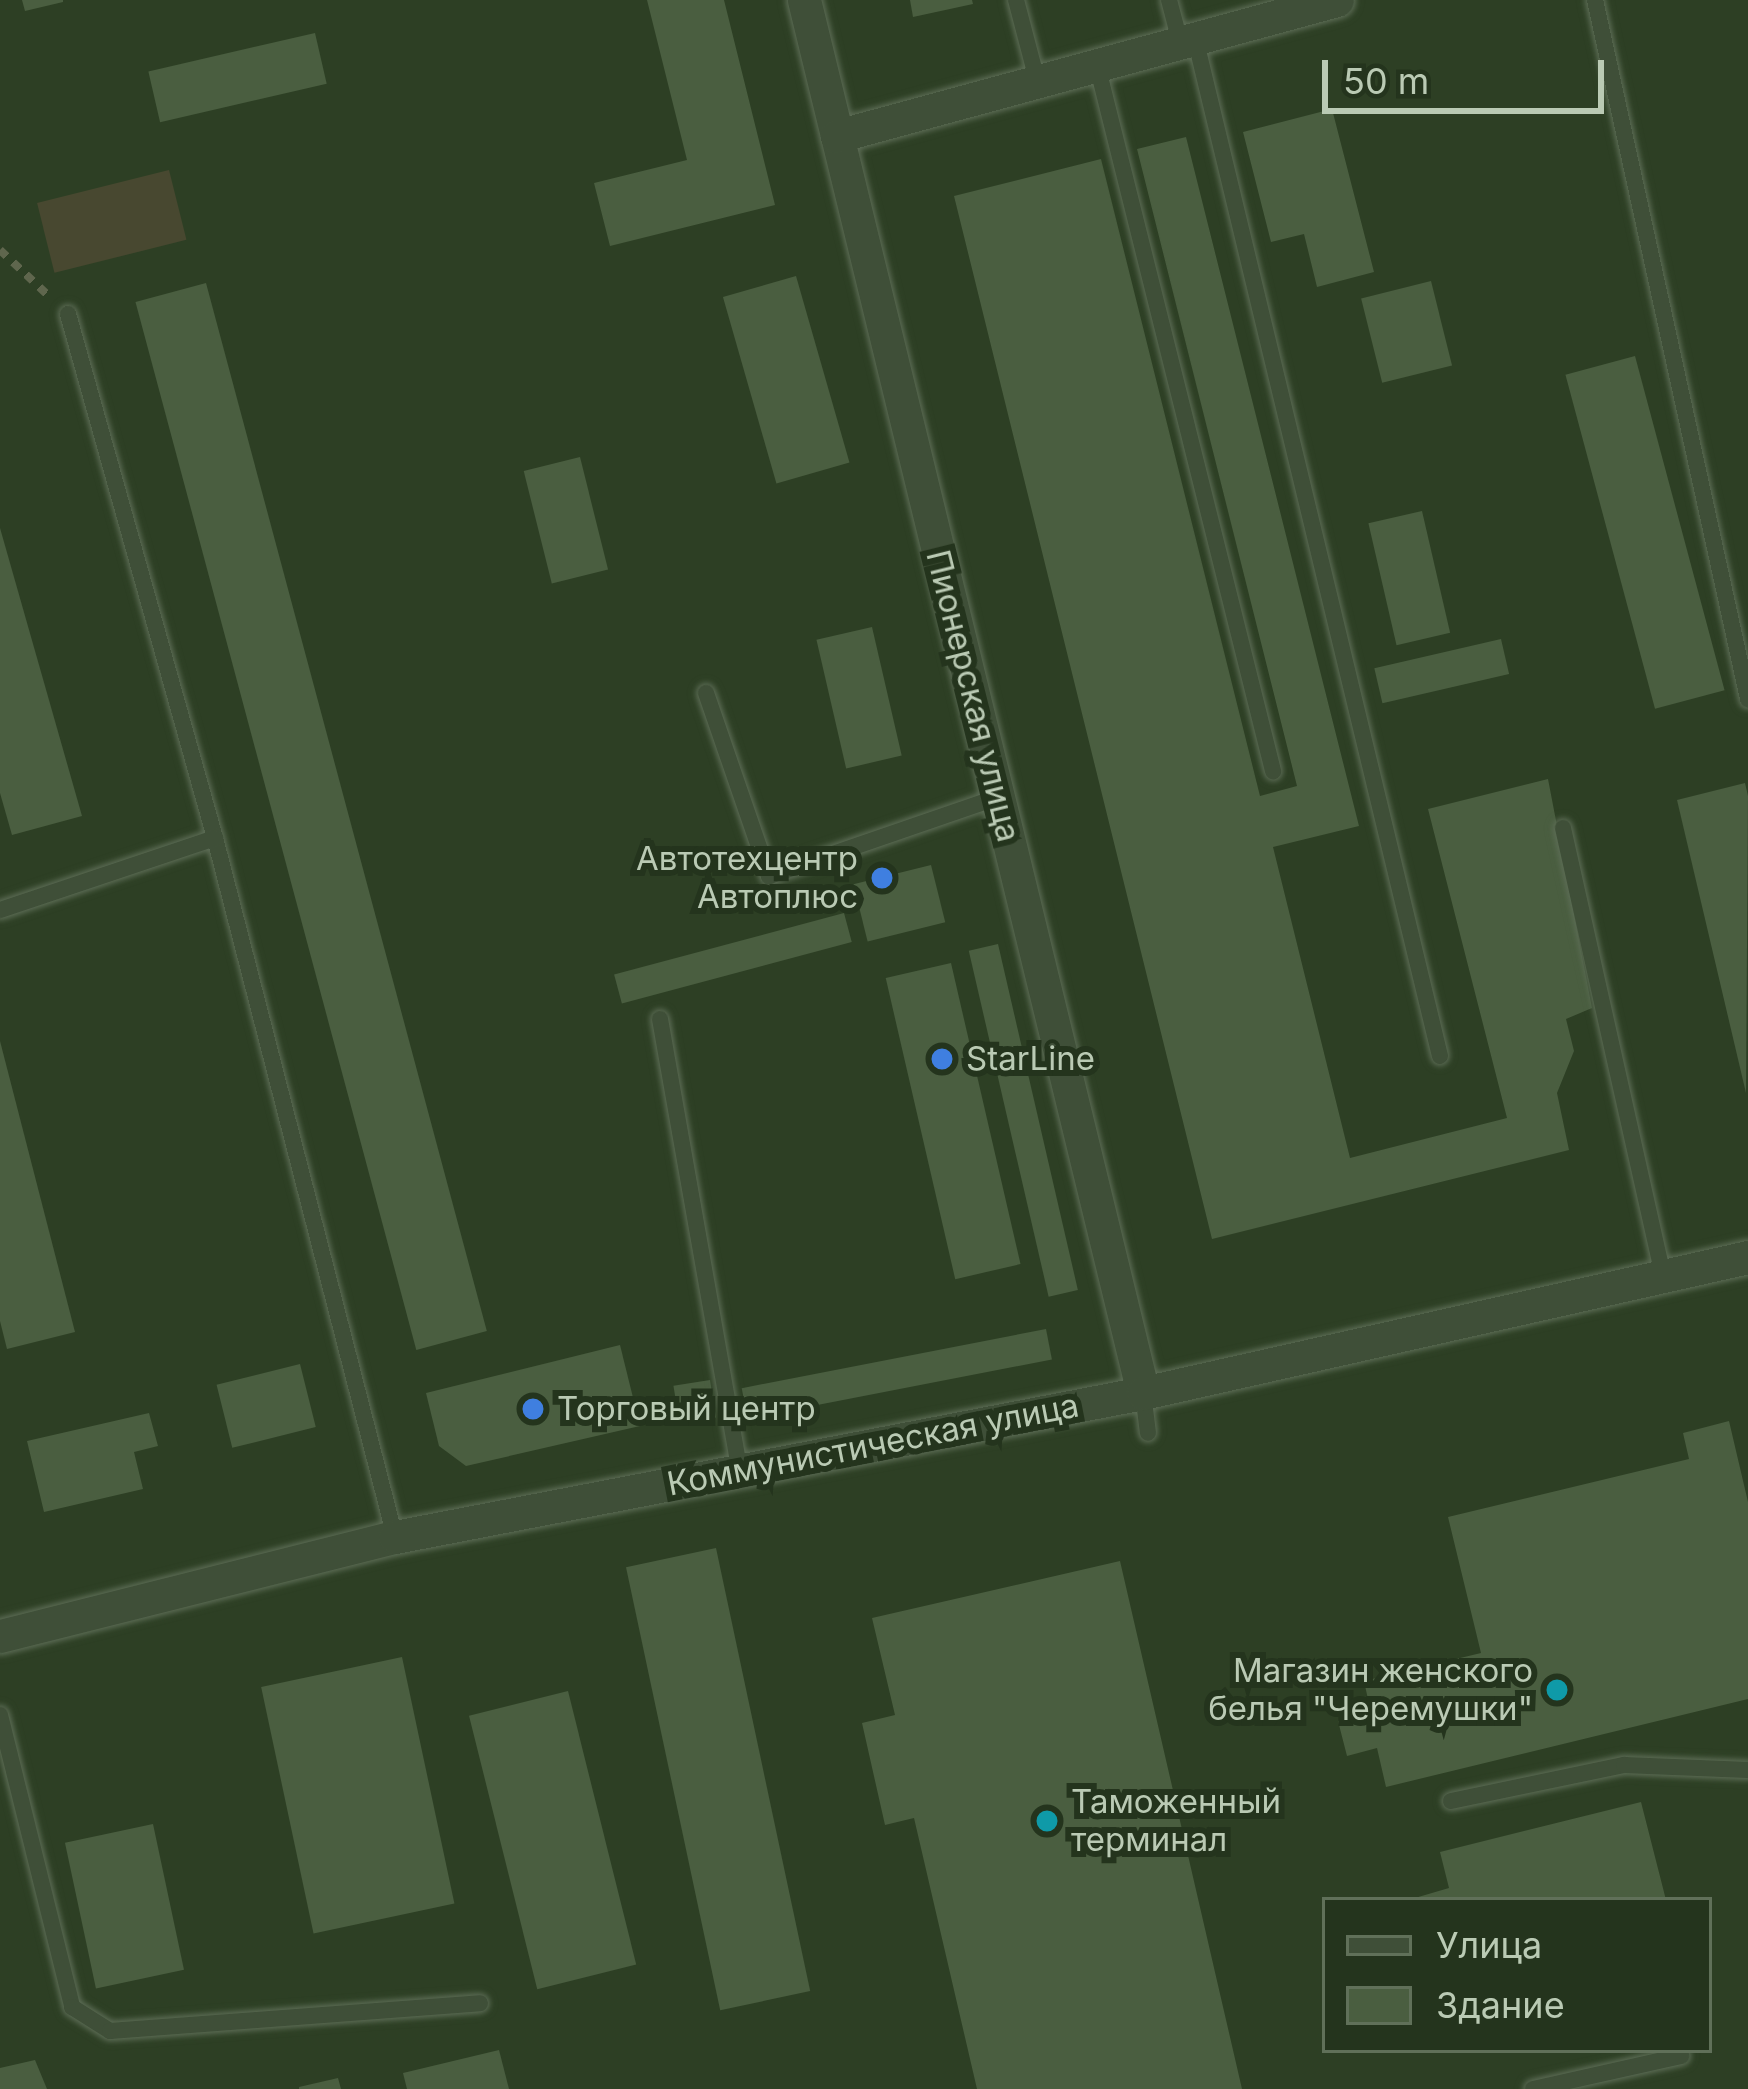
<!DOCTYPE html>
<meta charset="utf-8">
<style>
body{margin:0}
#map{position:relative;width:1748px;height:2089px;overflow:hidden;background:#2d3f24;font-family:Inter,sans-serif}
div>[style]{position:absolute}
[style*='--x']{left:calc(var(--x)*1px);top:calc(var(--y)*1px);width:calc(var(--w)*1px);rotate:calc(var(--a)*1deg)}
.green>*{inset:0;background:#484830;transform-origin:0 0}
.building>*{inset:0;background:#4a5e40;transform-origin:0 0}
.path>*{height:8px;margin-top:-4px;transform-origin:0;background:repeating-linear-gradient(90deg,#5f664d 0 9px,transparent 0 18px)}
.roads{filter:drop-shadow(0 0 3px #5d6d56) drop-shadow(0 0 3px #5d6d56)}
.lane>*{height:16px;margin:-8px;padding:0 8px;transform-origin:8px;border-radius:8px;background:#3f4f38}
.street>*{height:33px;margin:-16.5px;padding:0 16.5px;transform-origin:16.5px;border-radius:16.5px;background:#3f4f38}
.dots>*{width:33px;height:33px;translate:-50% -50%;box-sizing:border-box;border:6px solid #24341d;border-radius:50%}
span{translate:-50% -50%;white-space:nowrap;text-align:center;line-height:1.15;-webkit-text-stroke:12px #24341d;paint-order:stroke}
.street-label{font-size:33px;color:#bacab4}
.poi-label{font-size:33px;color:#bacab4}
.right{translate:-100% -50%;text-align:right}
.left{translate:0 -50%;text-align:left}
.legend{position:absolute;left:1322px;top:1897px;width:390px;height:156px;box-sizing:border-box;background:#24341d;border:3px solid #607059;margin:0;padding:15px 21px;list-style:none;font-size:36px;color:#bacab4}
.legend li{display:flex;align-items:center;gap:24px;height:60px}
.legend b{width:60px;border:3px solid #607059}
.scale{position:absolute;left:1322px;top:60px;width:282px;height:54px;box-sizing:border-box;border:6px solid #bacab4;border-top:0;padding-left:15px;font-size:36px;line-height:42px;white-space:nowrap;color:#bacab4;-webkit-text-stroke:9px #24341d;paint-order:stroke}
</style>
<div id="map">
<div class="green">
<div style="left:169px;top:170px;width:72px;height:136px;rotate:76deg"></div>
</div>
<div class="building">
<div style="clip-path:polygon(22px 0,63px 0,63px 2px,25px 11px)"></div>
<div style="clip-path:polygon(647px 0,724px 0,775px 205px,610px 246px,594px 183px,687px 160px)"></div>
<div style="clip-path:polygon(910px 0,972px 0,973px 4px,913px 17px)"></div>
<div style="left:315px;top:33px;width:52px;height:171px;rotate:77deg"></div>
<div style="clip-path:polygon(1332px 109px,1374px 272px,1317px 287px,1304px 234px,1271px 242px,1243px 132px)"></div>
<div style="clip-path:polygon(1186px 137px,1359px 826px,1273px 847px,1350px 1158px,1507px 1118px,1428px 809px,1548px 779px,1592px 1008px,1566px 1019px,1574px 1051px,1557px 1093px,1569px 1150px,1212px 1239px,954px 196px,1101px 159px,1260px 796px,1297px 786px,1137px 149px)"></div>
<div style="left:796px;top:276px;width:194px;height:76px;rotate:74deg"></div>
<div style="left:1431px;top:281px;width:87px;height:72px;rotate:76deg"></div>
<div style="left:206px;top:283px;width:1085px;height:73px;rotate:75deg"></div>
<div style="left:1635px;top:356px;width:346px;height:72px;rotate:75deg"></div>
<div style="left:580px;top:457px;width:116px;height:58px;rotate:76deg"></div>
<div style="left:1422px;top:511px;width:125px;height:55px;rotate:77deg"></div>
<div style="clip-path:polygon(0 528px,82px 816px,12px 835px,0 793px)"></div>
<div style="left:872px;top:627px;width:132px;height:57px;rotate:77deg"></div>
<div style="left:1501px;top:639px;width:36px;height:130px;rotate:77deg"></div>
<div style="clip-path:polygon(1745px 783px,1748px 796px,1746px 1093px,1677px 800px)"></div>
<div style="left:931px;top:865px;width:59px;height:80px;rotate:76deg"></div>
<div style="left:844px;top:913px;width:30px;height:238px;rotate:75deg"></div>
<div style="left:998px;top:944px;width:355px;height:30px;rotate:77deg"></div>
<div style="left:951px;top:963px;width:309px;height:67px;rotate:77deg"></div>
<div style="clip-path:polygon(0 1041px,75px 1332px,7px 1349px,0 1321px)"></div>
<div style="left:1046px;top:1329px;width:31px;height:310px;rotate:79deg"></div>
<div style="clip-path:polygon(620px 1345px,640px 1426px,466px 1466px,439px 1446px,426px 1393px)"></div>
<div style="left:300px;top:1364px;width:65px;height:86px;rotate:76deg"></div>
<div style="left:710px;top:1380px;width:38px;height:37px;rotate:81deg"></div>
<div style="clip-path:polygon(149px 1413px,158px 1446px,134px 1452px,143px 1489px,44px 1512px,27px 1441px)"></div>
<div style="clip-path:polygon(1729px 1421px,1748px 1502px,1748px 1699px,1386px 1787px,1377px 1748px,1347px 1756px,1338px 1721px,1371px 1713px,1364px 1681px,1481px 1653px,1448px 1517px,1689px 1459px,1683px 1433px)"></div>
<div style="left:716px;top:1548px;width:453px;height:92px;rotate:78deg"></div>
<div style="clip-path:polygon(1120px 1561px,1242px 2089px,977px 2089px,914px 1818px,885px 1825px,862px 1723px,895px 1715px,872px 1618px)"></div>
<div style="left:402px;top:1657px;width:252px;height:144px;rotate:78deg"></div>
<div style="left:568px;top:1691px;width:282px;height:102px;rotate:76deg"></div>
<div style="clip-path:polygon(1641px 1802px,1666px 1900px,1408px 1900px,1449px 1888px,1440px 1852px)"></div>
<div style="left:153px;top:1824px;width:149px;height:90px;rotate:78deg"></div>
<div style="clip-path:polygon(499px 2050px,509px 2089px,407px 2089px,403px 2073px)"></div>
<div style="clip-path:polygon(35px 2060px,47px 2089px,0 2089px,0 2068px)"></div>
<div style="clip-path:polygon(338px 2078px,341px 2089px,299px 2089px,299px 2087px)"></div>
</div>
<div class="path">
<div style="--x:0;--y:250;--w:70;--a:43.3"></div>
</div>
<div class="roads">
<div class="lane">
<div style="--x:1016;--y:0;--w:83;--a:75.3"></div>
<div style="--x:1169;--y:0;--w:43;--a:75.3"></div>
<div style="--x:1595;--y:0;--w:716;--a:77.65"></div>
<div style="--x:1195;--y:38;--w:1047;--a:76.47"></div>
<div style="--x:1097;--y:65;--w:728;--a:76"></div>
<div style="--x:68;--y:314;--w:544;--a:74.33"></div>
<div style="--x:215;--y:838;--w:722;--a:75.56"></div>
<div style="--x:706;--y:693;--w:194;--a:71"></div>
<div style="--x:769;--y:876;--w:242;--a:-19"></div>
<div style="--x:1563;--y:828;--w:459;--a:77.4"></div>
<div style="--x:0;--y:910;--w:227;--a:-18.5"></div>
<div style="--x:660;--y:1019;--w:459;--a:80"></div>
<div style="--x:1143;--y:1393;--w:40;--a:82.9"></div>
<div style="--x:0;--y:1715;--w:301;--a:76.1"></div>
<div style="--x:72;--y:2007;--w:45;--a:32.3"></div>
<div style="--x:110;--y:2031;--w:371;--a:-4.3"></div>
<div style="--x:1451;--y:1801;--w:177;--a:-11.8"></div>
<div style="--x:1624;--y:1765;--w:124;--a:2.3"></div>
<div style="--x:1533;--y:2089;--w:152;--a:-12.6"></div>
</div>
<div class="street">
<div style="--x:804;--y:0;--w:1434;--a:76.32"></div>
<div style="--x:837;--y:136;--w:518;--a:-15.22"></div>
<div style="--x:0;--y:1636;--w:407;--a:-14.1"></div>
<div style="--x:395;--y:1537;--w:762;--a:-10.9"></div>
<div style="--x:1143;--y:1393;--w:620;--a:-12.67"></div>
</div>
</div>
<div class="dots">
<div style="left:882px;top:878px;background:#3f7fe0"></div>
<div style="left:942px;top:1059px;background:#3f7fe0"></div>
<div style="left:533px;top:1409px;background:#3f7fe0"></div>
<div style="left:1557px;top:1690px;background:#0f9aa8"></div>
<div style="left:1047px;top:1821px;background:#0f9aa8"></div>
</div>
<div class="street-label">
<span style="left:973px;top:696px;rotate:76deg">Пионерская улица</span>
<span style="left:873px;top:1445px;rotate:-11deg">Коммунистическая улица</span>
</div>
<div class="poi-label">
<span class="right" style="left:858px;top:878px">Автотехцентр<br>Автоплюс</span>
<span class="left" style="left:966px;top:1059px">StarLine</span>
<span class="left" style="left:557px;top:1409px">Торговый центр</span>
<span class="right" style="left:1533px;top:1690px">Магазин женского<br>белья "Черемушки"</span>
<span class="left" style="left:1071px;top:1821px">Таможенный<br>терминал</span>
</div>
<ul class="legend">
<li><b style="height:15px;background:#3f4f38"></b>Улица</li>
<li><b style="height:33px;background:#4a5e40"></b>Здание</li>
</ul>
<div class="scale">50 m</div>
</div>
